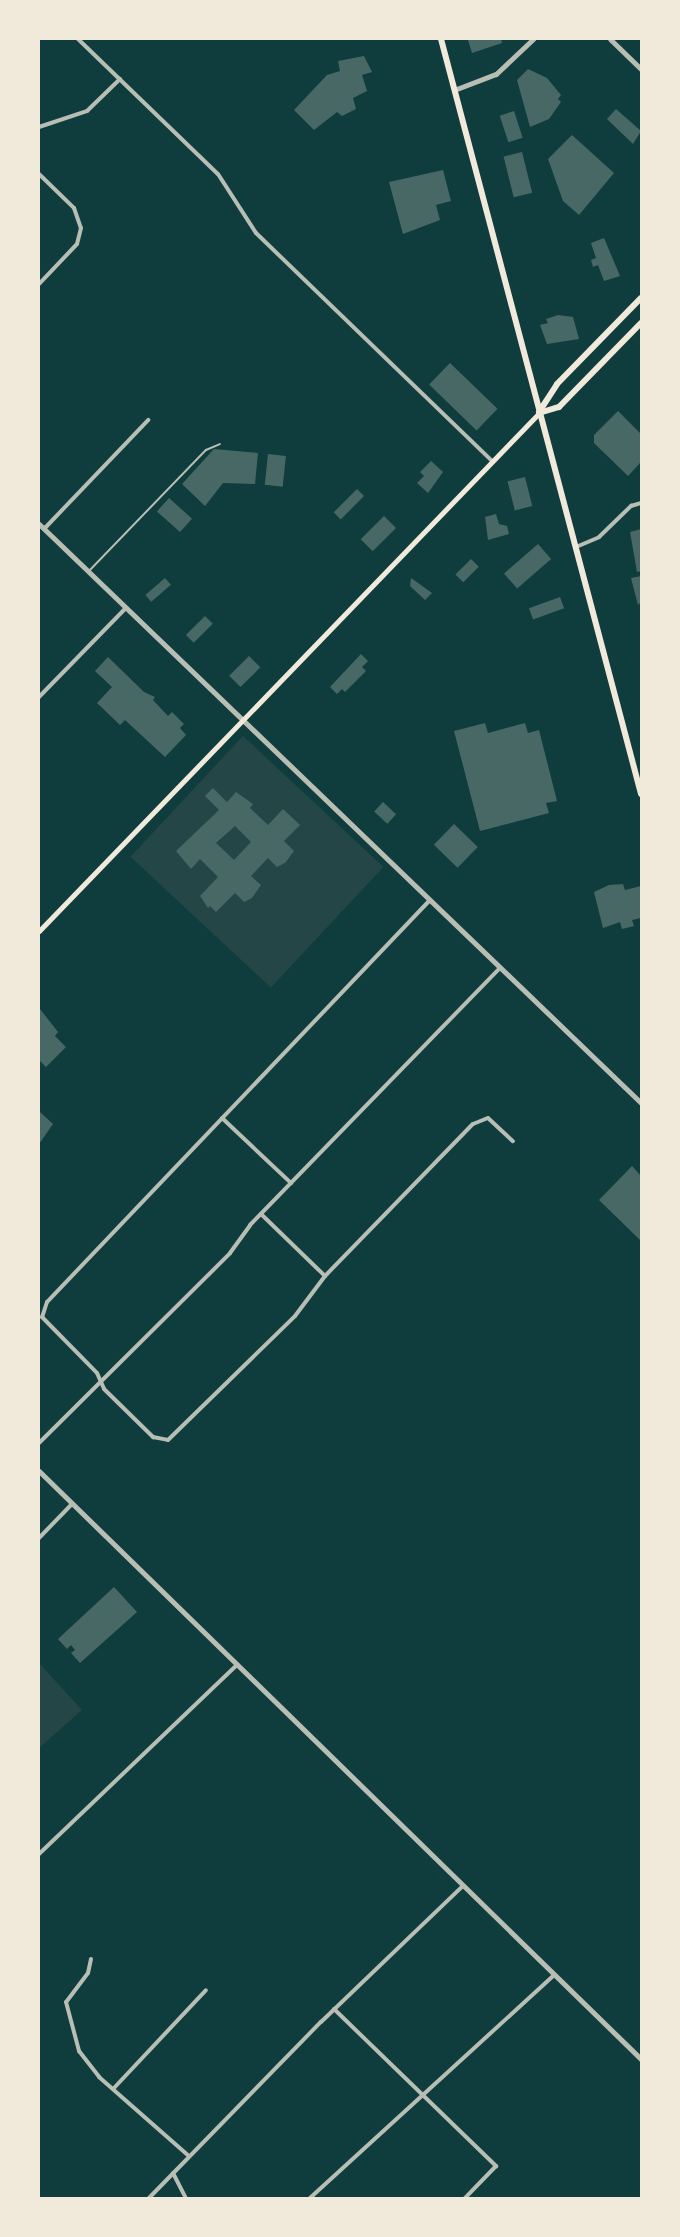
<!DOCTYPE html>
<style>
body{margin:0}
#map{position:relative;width:680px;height:2237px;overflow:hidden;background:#0f3d3e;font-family:Georgia,serif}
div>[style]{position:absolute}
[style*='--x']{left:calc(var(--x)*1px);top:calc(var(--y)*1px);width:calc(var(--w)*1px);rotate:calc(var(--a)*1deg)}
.green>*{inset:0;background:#244646;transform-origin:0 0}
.building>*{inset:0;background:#486865;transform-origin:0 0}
.service>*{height:2px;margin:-1px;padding:0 1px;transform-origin:1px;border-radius:1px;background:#b8beb3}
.minor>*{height:4px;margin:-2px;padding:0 2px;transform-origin:2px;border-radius:2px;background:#b8beb3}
.tertiary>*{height:5px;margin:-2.5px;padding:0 2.5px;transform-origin:2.5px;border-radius:2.5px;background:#b8beb3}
.secondary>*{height:5px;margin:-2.5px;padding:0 2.5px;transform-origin:2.5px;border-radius:2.5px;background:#f1e9da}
.primary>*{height:6px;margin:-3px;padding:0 3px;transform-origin:3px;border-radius:3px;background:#f1e9da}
span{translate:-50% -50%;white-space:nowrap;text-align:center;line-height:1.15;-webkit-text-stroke:4.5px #f1e9da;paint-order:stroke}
.frame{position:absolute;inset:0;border:40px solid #f1e9da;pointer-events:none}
</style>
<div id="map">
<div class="green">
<div style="left:243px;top:736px;width:192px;height:165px;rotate:43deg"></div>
<div style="clip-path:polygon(39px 1663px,82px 1710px,39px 1748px)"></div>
</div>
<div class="building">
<div style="clip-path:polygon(501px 39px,502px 43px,472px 53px,468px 40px)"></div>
<div style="clip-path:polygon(364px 56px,372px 72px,362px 75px,367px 91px,353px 98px,356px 109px,342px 116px,337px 112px,314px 130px,294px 110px,327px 75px,340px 71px,338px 61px)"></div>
<div style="clip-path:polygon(528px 69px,547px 78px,561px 95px,558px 99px,561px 102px,549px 119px,530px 127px,517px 80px)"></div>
<div style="clip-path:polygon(616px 109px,641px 131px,633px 144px,607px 119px)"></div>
<div style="left:514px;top:111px;width:28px;height:15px;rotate:72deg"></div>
<div style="clip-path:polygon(572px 135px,614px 173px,579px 215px,563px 201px,548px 159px)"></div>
<div style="left:522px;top:152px;width:42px;height:19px;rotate:76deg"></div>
<div style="clip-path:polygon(443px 170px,451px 201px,436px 205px,440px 220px,403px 234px,389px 182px)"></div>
<div style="clip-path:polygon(604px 238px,620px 276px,604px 281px,598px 265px,593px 267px,591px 260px,596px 258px,591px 243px)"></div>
<div style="clip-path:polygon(558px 315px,573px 317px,579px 339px,547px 344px,540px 325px,548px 323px,546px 319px)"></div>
<div style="left:450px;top:363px;width:66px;height:30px;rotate:44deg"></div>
<div style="clip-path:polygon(618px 411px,641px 434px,641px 462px,628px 476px,594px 443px,594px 435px)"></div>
<div style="clip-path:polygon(214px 449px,258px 453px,255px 484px,223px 483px,205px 506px,182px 484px)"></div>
<div style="left:268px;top:454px;width:18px;height:31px;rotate:6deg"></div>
<div style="clip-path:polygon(431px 461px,443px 472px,428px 493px,417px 483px,424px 476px,420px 472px)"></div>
<div style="left:525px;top:477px;width:30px;height:18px;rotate:76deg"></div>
<div style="left:357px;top:489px;width:10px;height:33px;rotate:45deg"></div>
<div style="left:169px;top:498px;width:31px;height:18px;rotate:42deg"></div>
<div style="clip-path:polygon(496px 514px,499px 524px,507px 526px,509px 534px,488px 540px,485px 517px)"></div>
<div style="left:384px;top:516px;width:17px;height:33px;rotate:45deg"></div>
<div style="clip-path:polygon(641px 529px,641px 571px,637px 572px,630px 532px)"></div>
<div style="left:538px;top:544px;width:20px;height:45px;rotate:49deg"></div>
<div style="left:471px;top:559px;width:11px;height:22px;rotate:45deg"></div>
<div style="clip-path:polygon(641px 576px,641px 602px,638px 605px,631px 578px)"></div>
<div style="left:165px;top:578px;width:9px;height:26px;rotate:49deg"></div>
<div style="clip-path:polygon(411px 578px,432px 593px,425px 600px,410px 586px)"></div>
<div style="left:560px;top:597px;width:12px;height:33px;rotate:70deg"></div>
<div style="left:205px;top:616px;width:11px;height:27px;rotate:45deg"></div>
<div style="clip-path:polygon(361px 654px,368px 661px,362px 667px,366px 671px,345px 692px,342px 689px,337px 694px,330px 687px)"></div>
<div style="left:249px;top:656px;width:16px;height:28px;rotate:45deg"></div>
<div style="clip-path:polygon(108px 657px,144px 692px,155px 697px,153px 700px,168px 716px,172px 712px,184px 724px,180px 728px,186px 735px,165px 757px,125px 720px,120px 725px,97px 703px,112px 687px,95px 671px)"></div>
<div style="clip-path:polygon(485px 723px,488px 733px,525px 723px,528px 733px,539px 730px,557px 801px,546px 803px,549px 813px,480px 831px,454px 731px)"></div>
<div style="clip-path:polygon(evenodd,213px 788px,227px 802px,236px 792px,253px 804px,250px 808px,268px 825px,283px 809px,300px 825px,284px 841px,294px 851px,285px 863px,277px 867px,268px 858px,251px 876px,261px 885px,252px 898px,244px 902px,235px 893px,216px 912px,210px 906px,208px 908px,200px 896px,218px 877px,200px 859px,191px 869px,176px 851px,219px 810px,205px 796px,213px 788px,235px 826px,251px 842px,234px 860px,216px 843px,235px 826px)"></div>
<div style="left:383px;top:802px;width:18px;height:13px;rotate:43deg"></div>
<div style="left:454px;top:824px;width:33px;height:29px;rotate:44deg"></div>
<div style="clip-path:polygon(623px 884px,625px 890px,641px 886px,641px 918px,632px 920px,634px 926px,622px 929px,620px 922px,603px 928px,594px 892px,609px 885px)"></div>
<div style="clip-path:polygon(40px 1009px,58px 1032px,55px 1036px,66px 1047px,46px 1067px,39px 1060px)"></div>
<div style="clip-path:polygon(39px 1111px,53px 1124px,39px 1144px)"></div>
<div style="clip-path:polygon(632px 1166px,641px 1176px,641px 1241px,599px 1200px)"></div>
<div style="clip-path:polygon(114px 1587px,137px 1612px,80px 1663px,71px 1653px,75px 1650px,71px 1645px,67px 1649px,58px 1639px)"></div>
</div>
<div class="service">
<div style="--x:88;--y:572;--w:170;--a:-46"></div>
<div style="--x:206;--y:450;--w:15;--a:-23"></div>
</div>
<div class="minor">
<div style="--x:78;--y:39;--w:194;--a:44"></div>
<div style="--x:218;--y:174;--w:70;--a:57.2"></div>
<div style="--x:256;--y:233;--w:328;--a:44"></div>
<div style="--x:39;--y:127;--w:51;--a:-18.4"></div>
<div style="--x:87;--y:111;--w:46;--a:-44.1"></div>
<div style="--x:39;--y:174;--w:49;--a:44.2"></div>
<div style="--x:74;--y:208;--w:21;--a:71"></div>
<div style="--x:81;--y:228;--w:16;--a:104"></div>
<div style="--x:77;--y:244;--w:55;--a:133.5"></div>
<div style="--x:44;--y:529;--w:151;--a:-46.3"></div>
<div style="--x:576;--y:547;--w:25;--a:-23"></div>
<div style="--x:599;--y:537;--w:45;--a:-44.1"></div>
<div style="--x:631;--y:506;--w:10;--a:-17"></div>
<div style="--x:39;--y:697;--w:124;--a:-45.7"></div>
<div style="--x:430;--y:900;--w:555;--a:133.61"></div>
<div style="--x:47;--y:1302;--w:16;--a:108"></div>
<div style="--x:42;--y:1317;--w:78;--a:45.5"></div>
<div style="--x:97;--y:1373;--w:17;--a:66"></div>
<div style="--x:104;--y:1389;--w:69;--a:44.4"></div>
<div style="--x:153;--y:1437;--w:15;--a:11"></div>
<div style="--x:168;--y:1440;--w:177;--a:-44.3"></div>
<div style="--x:295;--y:1316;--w:50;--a:-53.1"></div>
<div style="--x:325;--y:1276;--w:212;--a:-45.8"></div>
<div style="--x:473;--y:1124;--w:16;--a:-22"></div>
<div style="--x:488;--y:1118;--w:34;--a:43"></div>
<div style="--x:222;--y:1118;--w:95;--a:43.3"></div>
<div style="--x:261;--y:1214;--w:89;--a:44.1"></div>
<div style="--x:39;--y:1443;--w:269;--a:-44.8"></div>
<div style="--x:230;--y:1253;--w:34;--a:-54"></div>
<div style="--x:250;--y:1225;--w:359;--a:-45.8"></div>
<div style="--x:39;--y:1538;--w:47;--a:-45.9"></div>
<div style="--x:39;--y:1854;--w:274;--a:-43.7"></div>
<div style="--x:91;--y:1959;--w:14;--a:102"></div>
<div style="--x:88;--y:1973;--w:36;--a:127"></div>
<div style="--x:66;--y:2002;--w:51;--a:75.1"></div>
<div style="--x:79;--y:2051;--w:33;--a:52"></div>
<div style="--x:99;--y:2077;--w:120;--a:41.3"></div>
<div style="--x:334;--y:2009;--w:226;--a:44.1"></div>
<div style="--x:496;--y:2166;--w:45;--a:134.1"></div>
<div style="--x:114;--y:2088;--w:134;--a:-46.8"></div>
<div style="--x:173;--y:2173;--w:28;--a:63"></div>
<div style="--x:149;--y:2198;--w:246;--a:-45.7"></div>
<div style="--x:321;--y:2022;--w:197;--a:-43.8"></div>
<div style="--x:310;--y:2198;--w:331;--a:-42.4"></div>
</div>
<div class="tertiary">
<div style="--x:610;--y:39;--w:43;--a:44.1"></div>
<div style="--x:454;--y:90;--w:45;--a:-20.9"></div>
<div style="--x:496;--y:74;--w:51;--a:-43.4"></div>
<div style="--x:39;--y:524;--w:835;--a:43.88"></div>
<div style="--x:39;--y:1471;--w:842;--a:44.33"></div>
</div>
<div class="secondary">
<div style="--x:39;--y:931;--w:720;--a:-46.01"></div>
</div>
<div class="primary">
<div style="--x:441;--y:39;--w:781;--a:75.16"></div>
<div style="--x:539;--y:412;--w:33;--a:-57"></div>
<div style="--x:557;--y:384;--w:120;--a:-45.7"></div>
<div style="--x:539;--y:413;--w:21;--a:-17"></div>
<div style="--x:559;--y:407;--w:117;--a:-45.7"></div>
</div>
<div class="frame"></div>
</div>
